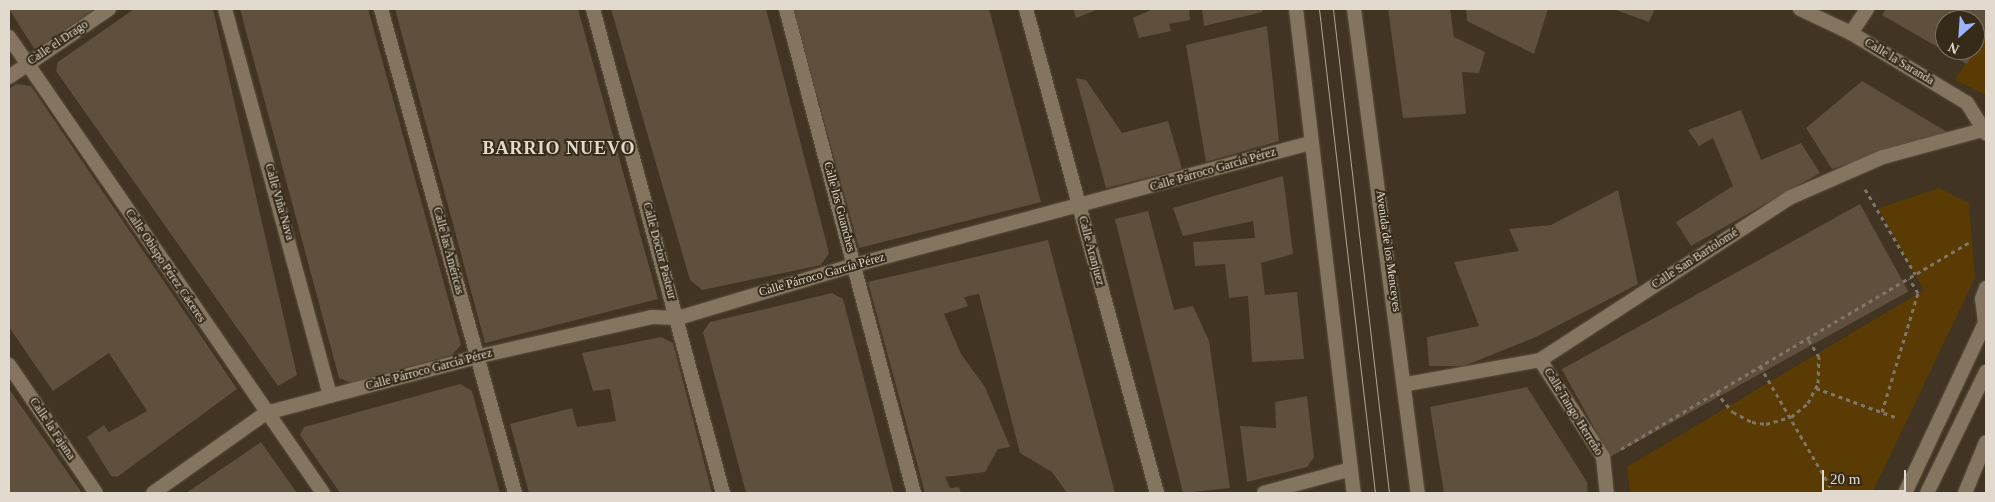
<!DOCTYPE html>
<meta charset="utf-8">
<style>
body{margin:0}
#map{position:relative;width:1995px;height:502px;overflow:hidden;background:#413422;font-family:"Times New Roman",serif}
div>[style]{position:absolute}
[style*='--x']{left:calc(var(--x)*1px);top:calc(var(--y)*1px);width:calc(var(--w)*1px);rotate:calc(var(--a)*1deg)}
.green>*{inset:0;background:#5a3b04}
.building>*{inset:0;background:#5e503d;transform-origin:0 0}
.path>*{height:3px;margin-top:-1.5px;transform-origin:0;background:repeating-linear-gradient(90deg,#807566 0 4px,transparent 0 8px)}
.roads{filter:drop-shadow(0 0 1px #5b5041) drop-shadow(0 0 1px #5b5041)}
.minor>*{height:14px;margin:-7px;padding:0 7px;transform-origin:7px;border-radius:7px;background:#847561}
.tertiary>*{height:14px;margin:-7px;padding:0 7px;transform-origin:7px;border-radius:7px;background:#847561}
.secondary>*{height:14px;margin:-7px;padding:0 7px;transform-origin:7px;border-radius:7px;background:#847561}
.tram>*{height:1px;margin:-0.5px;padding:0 0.5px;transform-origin:0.5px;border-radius:0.5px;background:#b0a79a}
span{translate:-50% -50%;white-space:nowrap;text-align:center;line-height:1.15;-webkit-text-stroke:4px #362a18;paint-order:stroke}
.street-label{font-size:12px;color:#e2dacf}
.district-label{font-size:18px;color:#e2dacf;font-weight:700;letter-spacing:1px}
.frame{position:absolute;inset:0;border:10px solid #e2dacf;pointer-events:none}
.north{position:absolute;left:1935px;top:10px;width:50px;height:50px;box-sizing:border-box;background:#362a18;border:1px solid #7b7061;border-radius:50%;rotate:206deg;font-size:14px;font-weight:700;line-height:20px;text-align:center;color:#e2dacf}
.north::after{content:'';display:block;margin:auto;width:18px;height:22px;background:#9bb5fd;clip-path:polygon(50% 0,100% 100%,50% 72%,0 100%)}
.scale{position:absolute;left:1822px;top:470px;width:84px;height:22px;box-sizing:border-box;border:2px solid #e2dacf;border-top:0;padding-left:6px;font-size:15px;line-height:18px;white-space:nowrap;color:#e2dacf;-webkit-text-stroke:4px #362a18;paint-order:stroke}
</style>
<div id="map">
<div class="green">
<div style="clip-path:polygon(1986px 32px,1986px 95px,1955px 80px)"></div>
<div style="clip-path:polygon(1939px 188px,1969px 203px,1975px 278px,1872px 493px,1630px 493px,1627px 467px,1924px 290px,1879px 208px)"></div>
</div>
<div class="building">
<div style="clip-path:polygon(9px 9px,95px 9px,35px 50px)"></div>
<div style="clip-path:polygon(134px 9px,213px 9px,297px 375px,278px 386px,56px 71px,58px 62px)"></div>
<div style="clip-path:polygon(240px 9px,368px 9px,461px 345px,452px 355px,351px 383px,339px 378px)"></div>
<div style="clip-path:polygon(395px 9px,578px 9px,658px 299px,485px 343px)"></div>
<div style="clip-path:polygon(611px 9px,766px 9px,829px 253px,821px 265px,702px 290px,690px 280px)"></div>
<div style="clip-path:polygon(793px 9px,989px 9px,1041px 202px,859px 248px)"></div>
<div style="clip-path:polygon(1073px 9px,1099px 9px,1076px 18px)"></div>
<div style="clip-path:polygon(1153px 9px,1189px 9px,1190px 20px,1169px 24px,1171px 31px,1139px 38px,1133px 18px)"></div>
<div style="clip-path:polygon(1202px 9px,1262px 9px,1263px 12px,1204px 26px)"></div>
<div style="clip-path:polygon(1388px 9px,1450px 9px,1454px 37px,1485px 52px,1479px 73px,1462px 72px,1466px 114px,1403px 118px)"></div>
<div style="clip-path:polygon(1466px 9px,1548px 9px,1534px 54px,1467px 21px)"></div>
<div style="clip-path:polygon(1613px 9px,1655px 9px,1649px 22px)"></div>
<div style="clip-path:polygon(evenodd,1886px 9px,1986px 9px,1986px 32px,1967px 64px,1882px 15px,1886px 9px,1945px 20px,1975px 20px,1975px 50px,1945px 50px,1945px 20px)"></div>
<div style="clip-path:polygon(1267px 26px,1279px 141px,1206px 162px,1186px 45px)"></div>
<div style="clip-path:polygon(1076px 78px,1086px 80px,1122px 133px,1168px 121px,1182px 169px,1106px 188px)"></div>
<div style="clip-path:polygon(1862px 81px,1947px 132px,1832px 169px,1806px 128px)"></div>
<div style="clip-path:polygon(16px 84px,31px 86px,237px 389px,117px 477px,111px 476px,87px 437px,104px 425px,109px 432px,147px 411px,109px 353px,53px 391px,9px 327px,9px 89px)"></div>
<div style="clip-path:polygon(1741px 110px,1761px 160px,1801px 143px,1820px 173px,1691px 246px,1676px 222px,1733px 186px,1713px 138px,1699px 146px,1688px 130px)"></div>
<div style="clip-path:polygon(1283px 176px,1293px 254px,1261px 263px,1265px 295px,1297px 292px,1304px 359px,1252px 362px,1248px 296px,1229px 298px,1225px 264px,1195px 266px,1193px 242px,1255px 238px,1253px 221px,1183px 236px,1173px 208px)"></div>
<div style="clip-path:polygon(1618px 190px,1638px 284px,1536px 337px,1464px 366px,1429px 366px,1427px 337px,1479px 326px,1454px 262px,1519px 251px,1509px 229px,1551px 225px)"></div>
<div style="left:1860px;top:204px;width:100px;height:341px;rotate:61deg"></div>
<div style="clip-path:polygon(1148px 211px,1174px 310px,1193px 306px,1209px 341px,1230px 488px,1183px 493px,1115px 219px)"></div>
<div style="clip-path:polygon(1048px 240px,1115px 493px,1067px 493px,1052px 472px,1020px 453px,979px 294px,964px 297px,968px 306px,944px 314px,961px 354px,985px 387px,1010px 447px,998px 449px,985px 472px,945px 477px,950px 488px,959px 487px,961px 493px,925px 493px,868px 282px)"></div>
<div style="clip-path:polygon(832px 293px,843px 299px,894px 493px,746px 493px,703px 332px,710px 322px)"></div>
<div style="clip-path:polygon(661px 337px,673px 343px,712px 493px,529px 493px,510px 424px,572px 408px,577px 427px,616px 421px,610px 389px,593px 391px,582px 353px)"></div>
<div style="clip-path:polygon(460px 384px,472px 391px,500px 493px,340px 493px,300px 435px,304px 427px)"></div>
<div style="clip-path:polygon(1527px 387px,1587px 482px,1588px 493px,1444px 493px,1430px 407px)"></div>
<div style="clip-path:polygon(9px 389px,82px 493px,9px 493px)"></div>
<div style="clip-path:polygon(1307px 396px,1314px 457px,1307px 467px,1247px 482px,1240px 426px,1276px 428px,1275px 402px)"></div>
<div style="clip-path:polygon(261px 442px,297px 493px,186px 493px)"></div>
</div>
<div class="path">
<div style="--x:1865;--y:189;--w:99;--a:59.5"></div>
<div style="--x:1760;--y:366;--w:147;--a:59.8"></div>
<div style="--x:1816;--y:388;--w:84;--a:20.2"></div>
<div style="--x:1716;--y:392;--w:26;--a:50"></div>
<div style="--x:1733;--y:412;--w:21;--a:28"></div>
<div style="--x:1752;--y:422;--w:14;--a:8"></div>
<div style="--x:1766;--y:424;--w:26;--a:-16"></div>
<div style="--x:1791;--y:417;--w:22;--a:-39"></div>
<div style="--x:1808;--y:403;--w:22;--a:-63"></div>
<div style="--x:1818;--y:383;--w:26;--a:-88"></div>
<div style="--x:1819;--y:357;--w:23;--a:-121"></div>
<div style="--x:1882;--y:412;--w:124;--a:-73.2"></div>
<div style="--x:1918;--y:293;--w:17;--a:-121"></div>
<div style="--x:1621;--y:449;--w:407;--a:-30.7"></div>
</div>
<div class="roads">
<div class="minor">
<div style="--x:225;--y:9;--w:401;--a:74.8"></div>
<div style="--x:381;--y:9;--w:502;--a:74.52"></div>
<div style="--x:593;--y:9;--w:501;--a:74.97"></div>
<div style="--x:786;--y:9;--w:501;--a:75.19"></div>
<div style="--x:1026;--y:9;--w:501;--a:74.86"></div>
<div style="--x:1800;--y:9;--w:56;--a:25.2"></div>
<div style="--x:1851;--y:33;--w:135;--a:31.1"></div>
<div style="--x:1967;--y:103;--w:36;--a:58"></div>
<div style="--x:1851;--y:33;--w:29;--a:-56"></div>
<div style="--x:9;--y:37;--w:554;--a:55.45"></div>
<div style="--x:9;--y:77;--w:121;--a:-34.2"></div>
<div style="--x:1985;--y:322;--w:23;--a:-97"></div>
<div style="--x:1982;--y:299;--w:12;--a:-70"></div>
<div style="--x:1540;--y:360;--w:116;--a:57"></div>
<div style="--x:1603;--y:457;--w:36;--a:84"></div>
<div style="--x:9;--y:365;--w:155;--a:55.8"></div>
<div style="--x:1407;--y:384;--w:135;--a:-10.2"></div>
<div style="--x:1540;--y:360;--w:297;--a:-33"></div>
<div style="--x:1789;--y:198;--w:103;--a:-23.6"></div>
<div style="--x:1883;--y:157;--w:107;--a:-15.2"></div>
<div style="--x:153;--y:493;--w:138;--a:-35.3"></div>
<div style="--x:266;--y:413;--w:217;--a:-14.9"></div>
<div style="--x:476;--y:357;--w:180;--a:-12.8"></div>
<div style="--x:652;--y:317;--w:26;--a:2"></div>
<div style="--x:678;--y:318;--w:185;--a:-16.7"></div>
<div style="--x:855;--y:265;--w:472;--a:-15"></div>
<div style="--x:1264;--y:493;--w:90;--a:-15.4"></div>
</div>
<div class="tertiary">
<div style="--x:1905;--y:493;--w:190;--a:-64.8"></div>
</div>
<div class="secondary">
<div style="--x:1296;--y:9;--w:487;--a:83.2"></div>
<div style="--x:1354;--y:9;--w:488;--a:82.5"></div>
<div style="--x:1927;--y:493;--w:135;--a:-64"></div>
<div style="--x:1965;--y:493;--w:55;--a:-67.6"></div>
</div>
</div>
<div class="tram">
<div style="--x:1319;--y:9;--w:487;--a:83.4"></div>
<div style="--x:1333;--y:9;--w:487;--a:83.4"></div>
</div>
<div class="street-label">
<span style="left:58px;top:43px;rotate:-34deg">Calle el Drago</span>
<span style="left:1899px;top:62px;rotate:31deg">Calle la Saranda</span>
<span style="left:1213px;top:170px;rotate:-16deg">Calle Párroco García Pérez</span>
<span style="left:279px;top:202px;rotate:74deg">Calle Viña Nava</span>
<span style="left:839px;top:207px;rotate:75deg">Calle los Guanches</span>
<span style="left:448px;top:251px;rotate:75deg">Calle las Américas</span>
<span style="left:659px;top:251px;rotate:75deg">Calle Doctor Pasteur</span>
<span style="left:1091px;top:251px;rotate:75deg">Calle Aranjuez</span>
<span style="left:1388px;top:251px;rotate:82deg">Avenida de los Menceyes</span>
<span style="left:1695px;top:259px;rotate:-33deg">Calle San Bartolomé</span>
<span style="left:165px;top:266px;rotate:56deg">Calle Obispo Pérez Cáceres</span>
<span style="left:822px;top:275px;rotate:-16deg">Calle Párroco García Pérez</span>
<span style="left:429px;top:370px;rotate:-15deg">Calle Párroco García Pérez</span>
<span style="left:1573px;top:412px;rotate:58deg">Calle Tango Herreño</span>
<span style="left:52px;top:429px;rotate:56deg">Calle la Fajana</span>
</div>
<div class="district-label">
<span style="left:559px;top:148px">BARRIO NUEVO</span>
</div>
<div class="frame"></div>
<div class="north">N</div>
<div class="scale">20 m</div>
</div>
